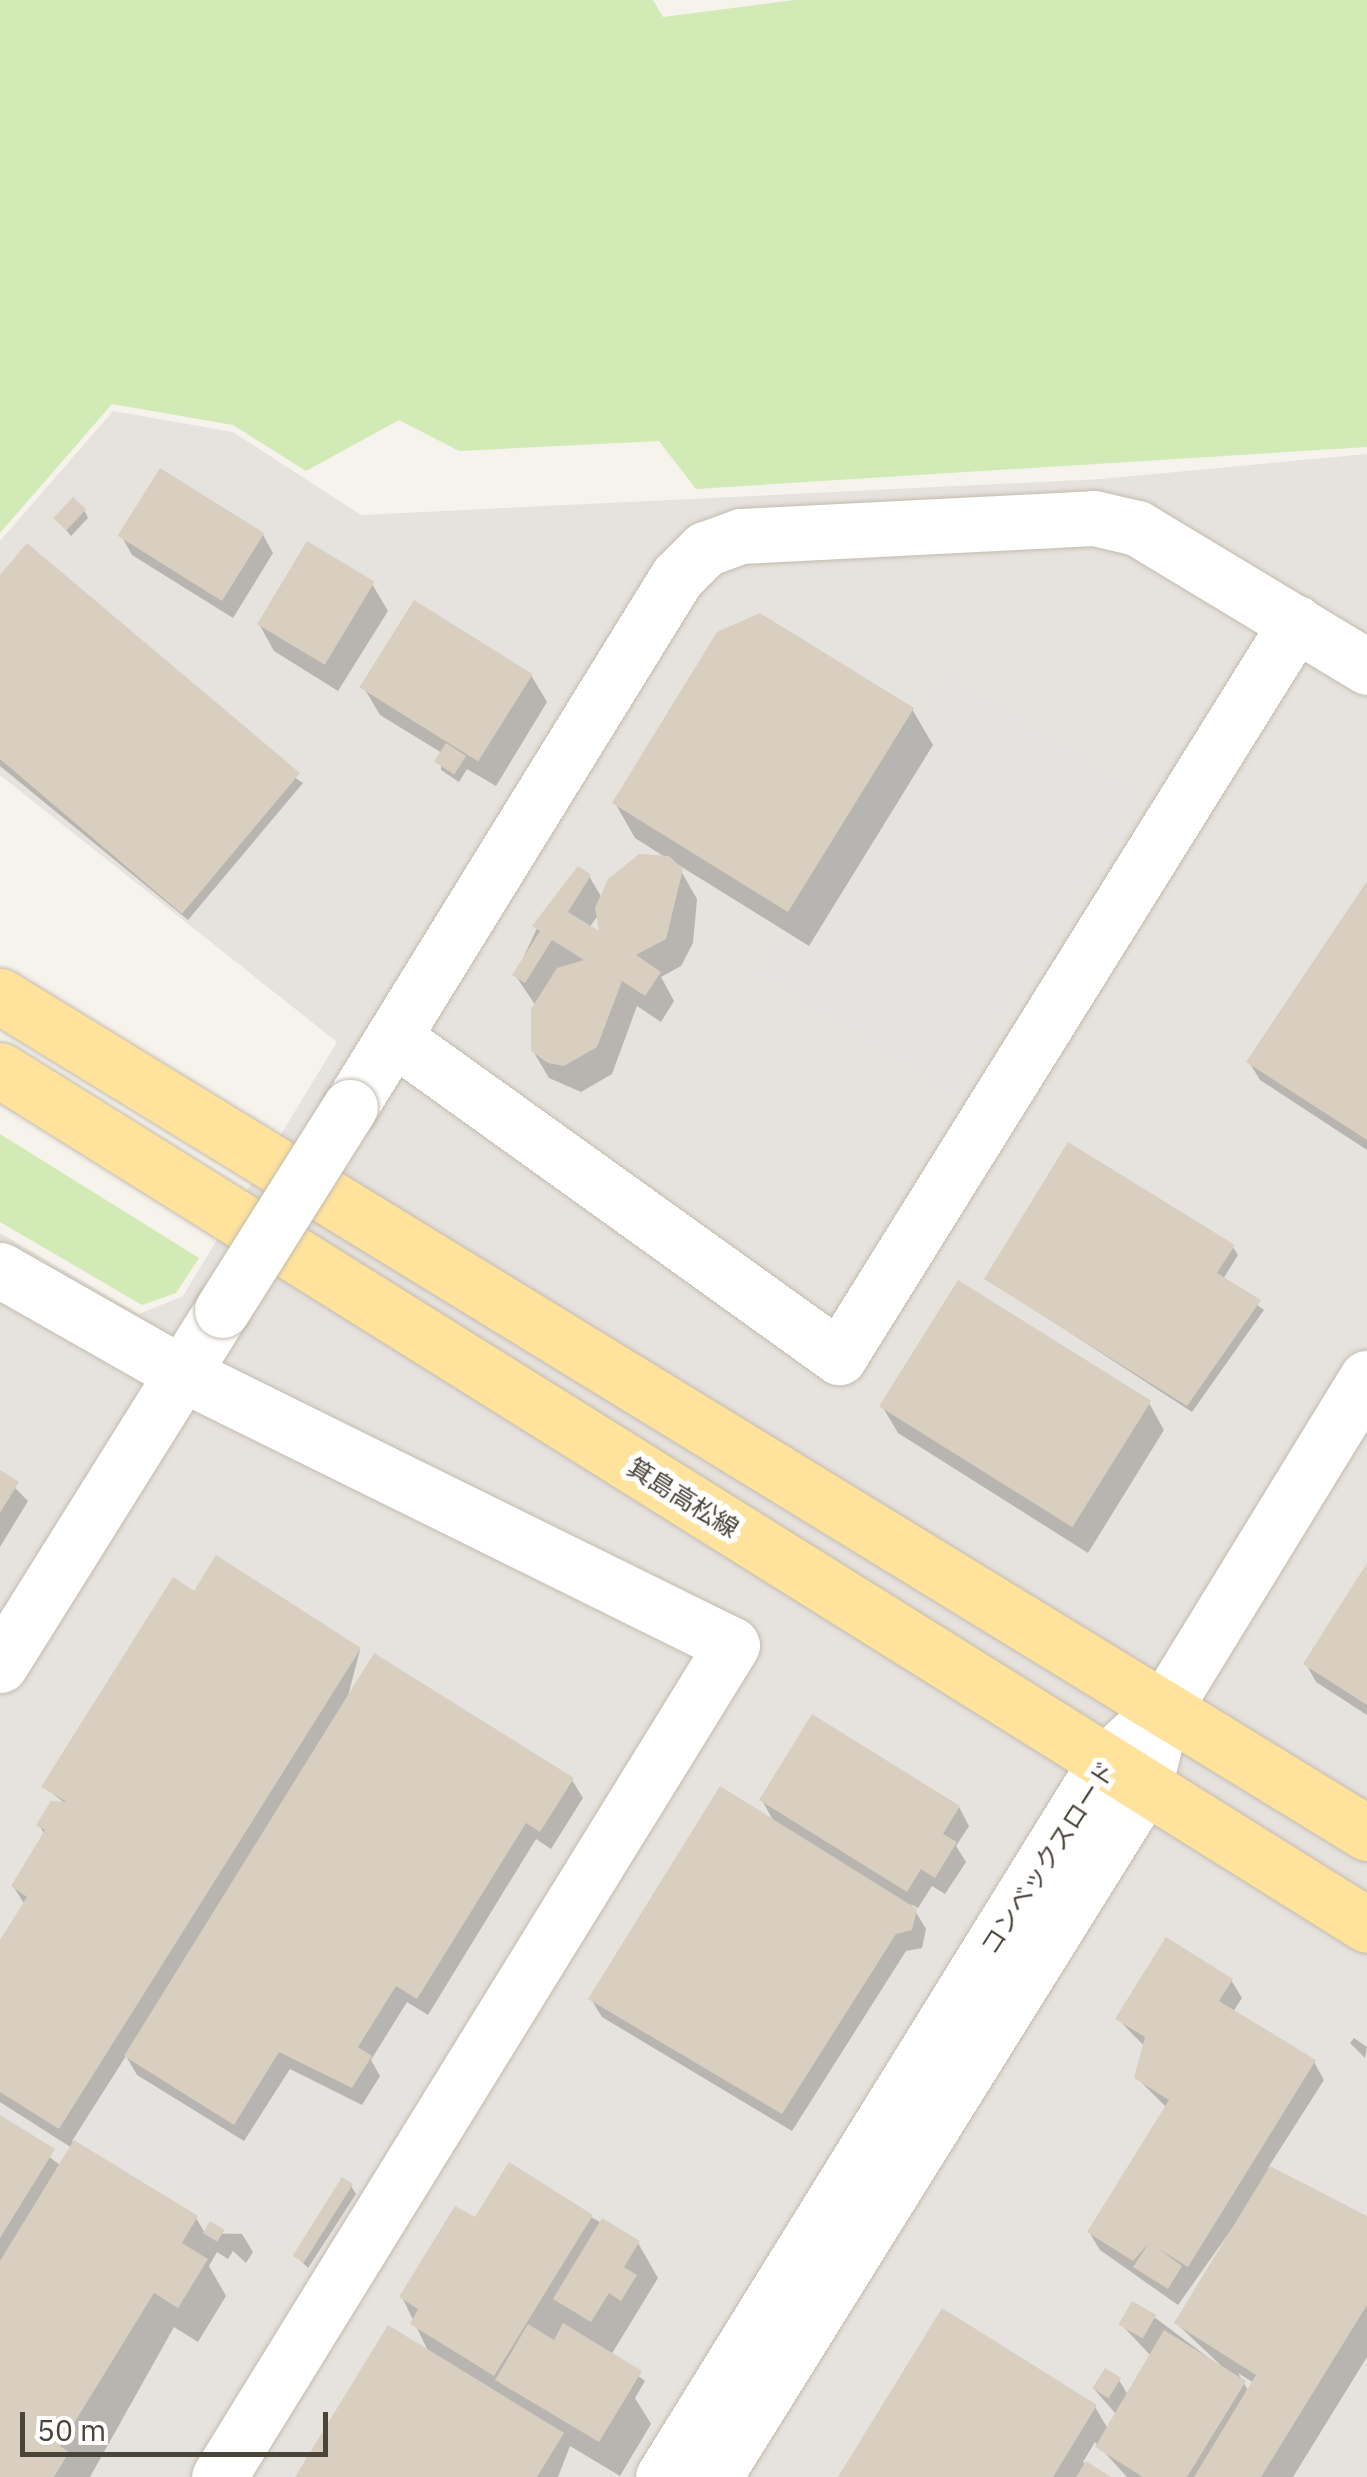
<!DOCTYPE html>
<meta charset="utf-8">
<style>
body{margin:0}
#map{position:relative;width:1367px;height:2477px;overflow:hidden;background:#f6f3ec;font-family:"IBM Plex Sans","Noto Sans JP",sans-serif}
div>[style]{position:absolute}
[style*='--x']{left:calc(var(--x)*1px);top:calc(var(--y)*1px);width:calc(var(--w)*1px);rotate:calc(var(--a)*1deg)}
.industrial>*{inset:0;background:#e6e2dd}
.green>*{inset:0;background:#d2eab5}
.parking>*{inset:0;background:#e5e3e0;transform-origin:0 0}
.shadow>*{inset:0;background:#0003}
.building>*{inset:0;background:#d8cfc1;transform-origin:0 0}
.roads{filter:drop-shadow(0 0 2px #c2bbae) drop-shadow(0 0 2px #c2bbae)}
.tertiary>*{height:55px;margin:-27.5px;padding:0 27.5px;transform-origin:27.5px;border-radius:27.5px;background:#fff}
.primary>*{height:55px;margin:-27.5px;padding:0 27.5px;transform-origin:27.5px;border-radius:27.5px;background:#ffe39c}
.bridges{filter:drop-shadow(0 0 2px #c2bbae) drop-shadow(0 0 2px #c2bbae)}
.tertiary-bridge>*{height:55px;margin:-27.5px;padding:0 27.5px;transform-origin:27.5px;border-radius:27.5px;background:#fff}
span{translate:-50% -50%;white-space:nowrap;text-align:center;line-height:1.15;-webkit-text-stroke:10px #fff;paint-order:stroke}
.street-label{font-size:25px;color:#4b4439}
.scale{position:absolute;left:20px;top:2412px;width:308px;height:45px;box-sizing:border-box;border:5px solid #4b4439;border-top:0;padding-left:12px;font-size:30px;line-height:35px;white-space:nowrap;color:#4b4439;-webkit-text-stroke:8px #fff;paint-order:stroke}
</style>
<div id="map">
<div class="industrial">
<div style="clip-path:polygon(113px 411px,233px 432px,361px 515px,1101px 479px,1367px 454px,1367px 2477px,0 2477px,0 1233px,139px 1314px,183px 1296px,337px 1042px,0 775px,0 541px)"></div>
</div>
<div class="green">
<div style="clip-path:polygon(0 0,653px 0,663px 17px,794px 0,1367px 0,1367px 447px,696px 489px,659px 441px,459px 451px,399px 420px,306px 471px,233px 425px,112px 404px,0 533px)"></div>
<div style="clip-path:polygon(0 1134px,199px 1258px,176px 1293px,142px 1305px,0 1222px)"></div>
</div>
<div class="parking">
<div style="left:945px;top:670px;width:233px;height:358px;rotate:32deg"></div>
<div style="clip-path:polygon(399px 1989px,461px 2026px,364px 2187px,336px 2171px,285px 2256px,78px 2131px,122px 2058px,237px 2128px,280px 2058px,349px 2099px,376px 2055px,364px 2047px)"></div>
</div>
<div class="shadow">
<div style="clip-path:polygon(84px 510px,88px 518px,71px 536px,56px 518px)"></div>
<div style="clip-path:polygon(263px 535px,273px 553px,233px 618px,132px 555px,122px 537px)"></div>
<div style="clip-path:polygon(0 579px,303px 783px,188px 920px,0 766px)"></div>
<div style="clip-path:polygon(372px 584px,388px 611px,338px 691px,274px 651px,259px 624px)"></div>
<div style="clip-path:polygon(531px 675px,547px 702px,496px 786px,467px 769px,459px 782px,441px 770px,442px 753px,380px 715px,364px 688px)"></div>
<div style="clip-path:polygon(evenodd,912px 709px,933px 745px,809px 946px,677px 864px,697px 899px,693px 943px,681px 966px,661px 977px,674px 1001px,661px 1022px,637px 1006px,612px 1074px,581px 1092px,549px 1078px,533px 1051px,536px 1006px,515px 975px,548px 905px,589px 876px,602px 898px,668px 859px,635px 838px,615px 803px,912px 709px,599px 914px,602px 936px,589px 928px,599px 914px)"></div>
<div style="clip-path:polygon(1367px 886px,1367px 1150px,1260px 1080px,1249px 1062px)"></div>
<div style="clip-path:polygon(1233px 1247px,1238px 1255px,1223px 1279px,1264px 1310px,1192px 1412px,987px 1279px)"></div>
<div style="clip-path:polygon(1149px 1403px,1164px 1430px,1088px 1553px,898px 1433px,882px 1406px)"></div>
<div style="clip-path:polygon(0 1473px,28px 1501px,0 1547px)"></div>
<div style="clip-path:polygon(1367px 1568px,1367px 1715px,1316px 1682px,1306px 1664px)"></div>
<div style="clip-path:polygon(195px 1594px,360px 1650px,347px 1700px,572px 1780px,583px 1798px,551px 1849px,536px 1839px,428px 2015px,407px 2002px,371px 2060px,380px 2076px,362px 2105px,290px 2069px,244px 2141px,137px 2075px,126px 2056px,72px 2141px,196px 2218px,205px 2233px,242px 2234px,253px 2252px,246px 2263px,233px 2251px,228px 2259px,217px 2252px,209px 2266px,226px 2296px,198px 2342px,174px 2327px,90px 2477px,0 2477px,0 2118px,61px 2166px,72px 2148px,0 2102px,0 1944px,25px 1905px,13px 1886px,45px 1835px,39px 1825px,75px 1811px,44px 1787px)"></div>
<div style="clip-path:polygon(762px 1800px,959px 1807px,969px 1826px,956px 1846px,966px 1862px,945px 1894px,932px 1886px,918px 1908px,911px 1904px,926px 1929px,922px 1948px,906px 1951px,792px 2131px,602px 2017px,591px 1999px,775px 1824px)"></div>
<div style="clip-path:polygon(evenodd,1231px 1980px,1242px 1998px,1233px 2012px,1314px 2062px,1324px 2080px,1268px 2168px,1367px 2219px,1367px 2357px,1293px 2477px,1127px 2477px,1095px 2442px,1083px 2462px,1106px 2477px,841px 2477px,1095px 2407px,1108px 2429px,1116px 2414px,1094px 2389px,1119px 2380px,1128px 2395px,1151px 2356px,1121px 2324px,1154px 2317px,1229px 2373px,1176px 2323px,1255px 2196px,1178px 2305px,1100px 2250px,1089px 2232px,1167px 2108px,1137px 2078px,1145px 2047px,1118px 2019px,1231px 1980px,1238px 2373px,1254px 2383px,1249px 2392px,1238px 2373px)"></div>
<div style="clip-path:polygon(1354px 2038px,1367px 2047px,1365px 2058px,1350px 2043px)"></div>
<div style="clip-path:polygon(351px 2186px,356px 2194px,308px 2268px,295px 2255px)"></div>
<div style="clip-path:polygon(591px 2217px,638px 2243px,658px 2278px,611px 2355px,645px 2381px,635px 2398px,651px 2424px,620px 2476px,570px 2446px,558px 2477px,298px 2477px,429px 2353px,402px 2297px,473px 2219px)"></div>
</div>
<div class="building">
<div style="left:160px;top:468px;width:123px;height:80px;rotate:32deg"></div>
<div style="left:73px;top:497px;width:18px;height:29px;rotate:43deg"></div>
<div style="left:307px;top:541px;width:79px;height:97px;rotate:31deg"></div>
<div style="clip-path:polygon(27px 543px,300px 773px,182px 914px,0 759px,0 575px)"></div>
<div style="left:414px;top:600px;width:140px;height:103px;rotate:32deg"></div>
<div style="clip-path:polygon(760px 613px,914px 708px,788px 912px,612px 803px,717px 632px)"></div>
<div style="left:446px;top:743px;width:24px;height:22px;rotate:33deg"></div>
<div style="clip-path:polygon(639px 854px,669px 856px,683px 869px,666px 939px,636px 955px,661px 972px,645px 996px,622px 981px,597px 1047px,564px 1066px,548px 1063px,531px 1051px,531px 1009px,557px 968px,584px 960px,552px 940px,525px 983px,512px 975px,540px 931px,532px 926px,578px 866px,591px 875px,568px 912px,599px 931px,595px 908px,608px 879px)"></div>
<div style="clip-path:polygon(1367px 881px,1367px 1140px,1246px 1062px)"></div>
<div style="clip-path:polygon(1068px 1142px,1235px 1245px,1217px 1273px,1261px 1300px,1187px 1406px,984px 1279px)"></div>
<div style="left:958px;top:1280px;width:228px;height:149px;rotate:32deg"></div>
<div style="clip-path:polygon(0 1470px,19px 1482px,0 1513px)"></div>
<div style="clip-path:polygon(216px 1555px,361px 1648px,59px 2129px,0 2092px,0 1940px,27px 1897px,11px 1886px,45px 1830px,36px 1825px,51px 1801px,67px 1802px,41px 1787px,173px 1577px,194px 1591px)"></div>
<div style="clip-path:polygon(1367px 1563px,1367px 1705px,1303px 1664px)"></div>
<div style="clip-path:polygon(374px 1653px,574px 1778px,540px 1832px,526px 1823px,417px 1999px,396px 1986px,358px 2047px,372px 2056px,352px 2088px,279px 2052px,234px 2125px,124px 2056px)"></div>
<div style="clip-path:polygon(812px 1714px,960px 1806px,943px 1834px,957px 1842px,935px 1878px,921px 1869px,907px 1892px,759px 1800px)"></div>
<div style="clip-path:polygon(720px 1786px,917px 1909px,912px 1930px,896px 1934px,782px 2114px,588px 1999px)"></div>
<div style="clip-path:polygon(1166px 1937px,1233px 1979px,1219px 2001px,1316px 2060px,1188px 2267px,1159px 2249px,1182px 2266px,1168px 2289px,1133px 2267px,1149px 2243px,1133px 2261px,1087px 2232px,1169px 2100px,1134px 2078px,1145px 2037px,1115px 2019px)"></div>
<div style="clip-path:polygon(0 2115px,55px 2149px,0 2238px)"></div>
<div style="clip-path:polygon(74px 2140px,198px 2216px,182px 2243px,208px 2259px,178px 2308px,154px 2293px,60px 2446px,69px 2452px,54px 2477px,0 2477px,0 2261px)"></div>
<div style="clip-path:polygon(509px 2162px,593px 2215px,494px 2376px,410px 2324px,418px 2309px,399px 2297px,455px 2206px,475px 2217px)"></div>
<div style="clip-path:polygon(1270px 2166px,1367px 2216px,1367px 2305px,1261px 2477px,1194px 2477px,1256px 2375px,1174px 2323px)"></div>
<div style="left:342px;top:2177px;width:13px;height:93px;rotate:32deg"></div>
<div style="clip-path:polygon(602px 2218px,640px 2241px,624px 2267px,637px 2275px,621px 2301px,609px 2293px,591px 2322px,553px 2299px)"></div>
<div style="left:210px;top:2221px;width:17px;height:14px;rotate:31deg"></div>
<div style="left:1132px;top:2301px;width:28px;height:27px;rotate:30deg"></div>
<div style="clip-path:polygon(942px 2308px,1097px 2405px,1053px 2477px,838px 2477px)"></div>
<div style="clip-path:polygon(563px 2323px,642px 2371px,599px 2442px,495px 2380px,528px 2324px,554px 2340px)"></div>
<div style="clip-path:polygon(388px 2325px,564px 2433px,537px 2477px,295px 2477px)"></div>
<div style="clip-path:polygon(1164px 2330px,1246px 2381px,1187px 2477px,1143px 2477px,1095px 2447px)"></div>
<div style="left:1105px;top:2368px;width:19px;height:24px;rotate:32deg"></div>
<div style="clip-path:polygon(1086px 2461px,1111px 2477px,1076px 2477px)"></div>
</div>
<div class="roads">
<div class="tertiary">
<div style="--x:393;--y:1037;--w:549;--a:35.66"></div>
<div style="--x:839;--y:1357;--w:865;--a:-58.09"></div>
<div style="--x:350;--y:1107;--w:623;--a:-58.33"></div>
<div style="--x:677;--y:577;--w:40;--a:-45"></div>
<div style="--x:705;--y:549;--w:38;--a:-20"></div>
<div style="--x:741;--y:536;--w:353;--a:-2.9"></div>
<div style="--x:1094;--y:518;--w:44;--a:13.1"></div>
<div style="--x:1137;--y:528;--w:269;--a:31.1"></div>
<div style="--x:0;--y:1270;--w:208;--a:29.6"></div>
<div style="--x:181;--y:1373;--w:614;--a:26.27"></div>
<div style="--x:732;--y:1645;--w:977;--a:121.66"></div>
<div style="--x:0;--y:1665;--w:419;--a:-58"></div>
<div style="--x:663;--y:2477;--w:840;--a:-58.24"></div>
<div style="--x:1105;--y:1763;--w:82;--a:-43"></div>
<div style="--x:1165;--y:1707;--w:386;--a:-58.5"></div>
<div style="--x:714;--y:2477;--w:813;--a:-58.07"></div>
<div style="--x:1144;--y:1787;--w:49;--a:-76"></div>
</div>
<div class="primary">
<div style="--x:0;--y:996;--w:1603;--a:31.48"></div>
<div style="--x:0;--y:1070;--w:1612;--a:32.02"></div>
</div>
</div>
<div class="bridges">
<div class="tertiary-bridge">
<div style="--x:222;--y:1310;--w:240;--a:-57.8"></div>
</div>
</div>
<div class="street-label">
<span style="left:683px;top:1498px;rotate:32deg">箕島高松線</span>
<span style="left:1048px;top:1858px;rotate:-57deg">コンベックスロード</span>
</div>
<div class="scale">50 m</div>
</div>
